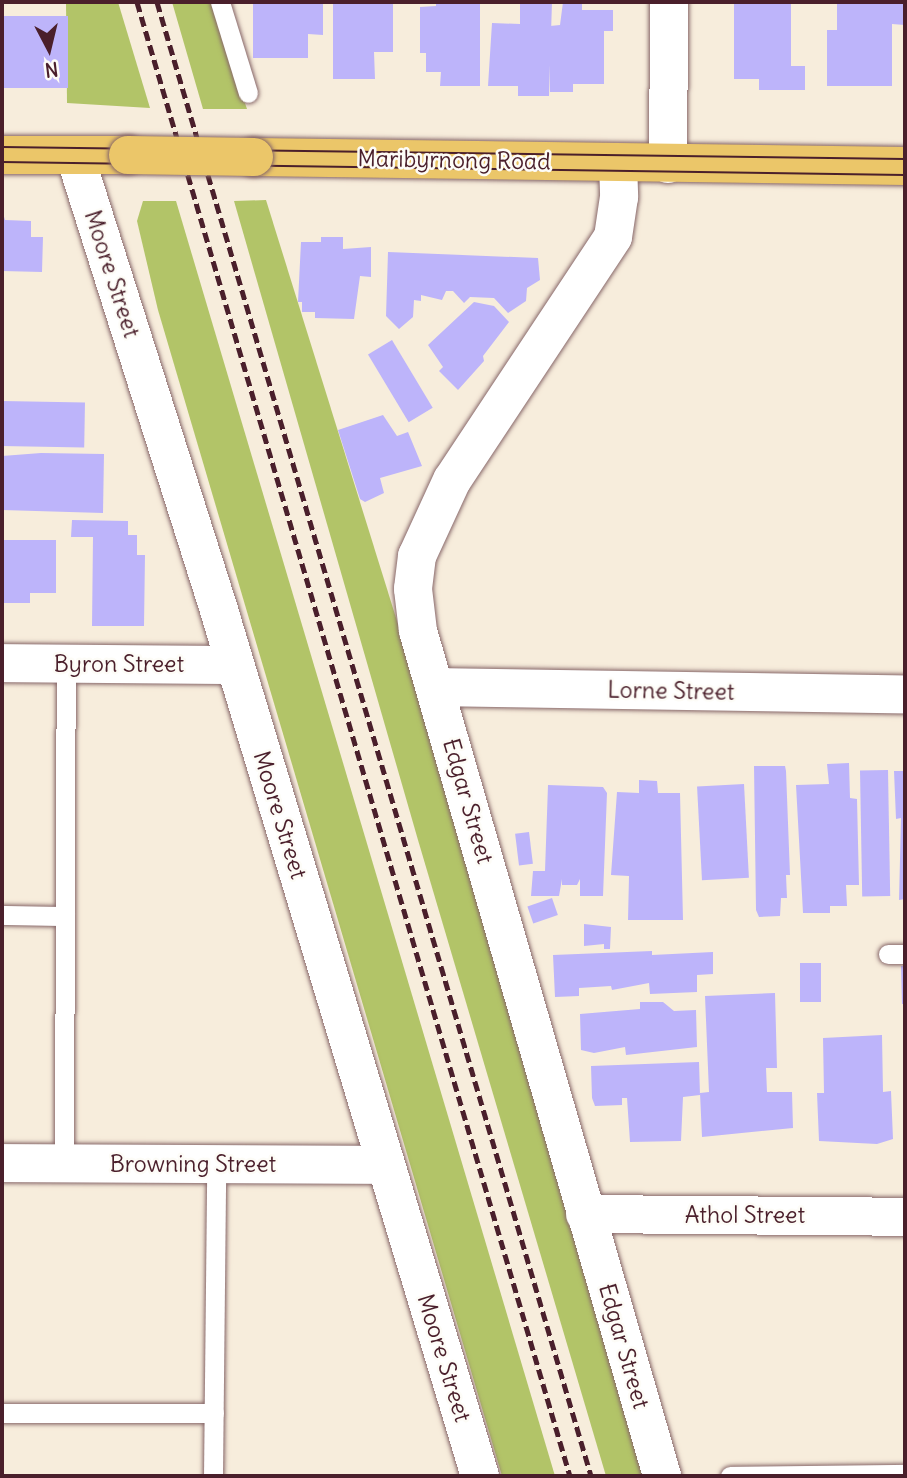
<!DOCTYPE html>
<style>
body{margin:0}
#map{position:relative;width:907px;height:1478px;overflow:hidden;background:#f7eddc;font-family:Delius,sans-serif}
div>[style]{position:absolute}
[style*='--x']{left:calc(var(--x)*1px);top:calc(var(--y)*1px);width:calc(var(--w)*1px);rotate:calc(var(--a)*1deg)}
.green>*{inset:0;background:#b2c468}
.building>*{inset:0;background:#bdb4fa;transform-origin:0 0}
.roads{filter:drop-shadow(0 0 2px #876769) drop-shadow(0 0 2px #876769)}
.service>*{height:19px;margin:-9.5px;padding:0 9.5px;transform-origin:9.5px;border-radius:9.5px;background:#fff}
.minor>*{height:38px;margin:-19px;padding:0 19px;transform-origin:19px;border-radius:19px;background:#fff}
.tertiary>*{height:38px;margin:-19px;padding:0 19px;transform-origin:19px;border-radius:19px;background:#fff}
.primary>*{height:38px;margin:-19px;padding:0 19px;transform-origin:19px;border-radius:19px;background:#ebc669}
.tram>*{height:2px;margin:-1px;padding:0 1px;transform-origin:1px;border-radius:1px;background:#4a1f2b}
.rail>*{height:5px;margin-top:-2.5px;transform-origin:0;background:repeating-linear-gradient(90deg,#4a1f2b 0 10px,transparent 0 15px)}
.bridges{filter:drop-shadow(0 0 2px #876769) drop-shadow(0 0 2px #876769)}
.primary-bridge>*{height:38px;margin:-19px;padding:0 19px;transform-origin:19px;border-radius:19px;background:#ebc669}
span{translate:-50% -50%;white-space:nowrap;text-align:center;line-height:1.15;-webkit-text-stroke:5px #fdfcf7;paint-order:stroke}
.street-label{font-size:23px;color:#4a1f2b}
.frame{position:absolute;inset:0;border:4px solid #4a1f2b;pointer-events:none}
.north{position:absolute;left:14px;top:14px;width:70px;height:70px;-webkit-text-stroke:5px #fdfcf7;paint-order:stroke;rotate:173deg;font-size:19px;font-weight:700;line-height:28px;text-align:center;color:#4a1f2b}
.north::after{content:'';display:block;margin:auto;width:24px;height:32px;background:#4a1f2b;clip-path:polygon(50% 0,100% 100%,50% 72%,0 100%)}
</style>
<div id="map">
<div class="green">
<div style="clip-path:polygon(66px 2px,118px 2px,150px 108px,67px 103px)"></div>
<div style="clip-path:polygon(172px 2px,211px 2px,247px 109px,203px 109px)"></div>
<div style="clip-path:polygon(266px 200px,397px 621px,643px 1476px,606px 1476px,418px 840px,234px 201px)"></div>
<div style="clip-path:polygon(143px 201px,176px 201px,555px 1476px,502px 1476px,158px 310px,137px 221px)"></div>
</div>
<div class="building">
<div style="clip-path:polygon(253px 2px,323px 2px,323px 35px,308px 34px,308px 58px,253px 58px)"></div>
<div style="clip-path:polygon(333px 2px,393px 2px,393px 52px,374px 52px,375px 79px,333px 79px)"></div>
<div style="clip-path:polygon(436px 2px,480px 2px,480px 86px,440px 86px,441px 72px,426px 72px,426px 53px,420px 53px,420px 7px,436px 6px)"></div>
<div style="clip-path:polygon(552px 2px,549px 96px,518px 96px,518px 86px,488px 86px,492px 23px,520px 24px,520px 3px)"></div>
<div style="clip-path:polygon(563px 2px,582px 2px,582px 10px,613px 10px,613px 31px,604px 31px,604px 84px,573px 84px,573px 92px,550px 92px,550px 26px,560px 25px)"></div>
<div style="clip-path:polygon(734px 2px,791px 2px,791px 66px,805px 66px,805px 90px,759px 90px,759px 79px,734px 79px)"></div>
<div style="clip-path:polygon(837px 2px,905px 2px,905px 25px,892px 24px,892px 86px,827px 86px,827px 30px,837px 30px)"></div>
<div style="left:2px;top:16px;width:66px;height:72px"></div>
<div style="clip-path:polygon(2px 210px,5px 220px,31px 221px,31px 237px,43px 237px,42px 272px,2px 271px)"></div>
<div style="clip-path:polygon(321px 237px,343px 237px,343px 249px,371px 247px,371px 277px,360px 276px,354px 319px,315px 318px,315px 312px,302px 312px,302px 302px,298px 302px,301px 242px,321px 242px)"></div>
<div style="clip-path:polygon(388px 252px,538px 258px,540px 280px,527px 288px,526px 301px,508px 313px,494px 298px,470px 297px,464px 303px,453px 291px,446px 291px,442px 300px,421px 295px,421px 301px,414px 300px,413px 317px,399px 329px,386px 316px)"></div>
<div style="clip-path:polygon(474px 302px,494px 306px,509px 322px,483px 356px,484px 361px,458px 390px,439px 371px,443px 367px,428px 345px)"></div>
<div style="left:392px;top:340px;width:79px;height:28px;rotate:59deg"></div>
<div style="left:2px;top:401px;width:83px;height:45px;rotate:1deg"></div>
<div style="clip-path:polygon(383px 415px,397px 436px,408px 432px,422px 466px,380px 478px,384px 493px,365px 502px,360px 499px,338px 430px)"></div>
<div style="clip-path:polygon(41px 453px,104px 454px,103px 513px,2px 510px,2px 456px)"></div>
<div style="clip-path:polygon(72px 520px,128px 521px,128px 535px,137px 535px,137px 555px,145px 555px,144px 626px,92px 626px,93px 537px,71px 537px)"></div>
<div style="clip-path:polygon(2px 540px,56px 540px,56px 593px,30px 593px,30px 603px,2px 603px)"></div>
<div style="clip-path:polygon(849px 763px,850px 798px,857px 799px,859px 885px,846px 885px,847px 906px,830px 906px,830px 913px,803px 913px,796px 785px,829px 784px,827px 764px)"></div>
<div style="clip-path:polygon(754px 766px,785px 766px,786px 771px,790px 875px,786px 875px,787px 898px,781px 898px,780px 916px,759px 917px,756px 910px)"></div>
<div style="left:888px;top:770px;width:126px;height:28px;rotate:89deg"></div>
<div style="clip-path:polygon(894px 771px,905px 771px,905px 899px,899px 900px,901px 818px,896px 819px)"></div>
<div style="clip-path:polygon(639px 780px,657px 781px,658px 793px,680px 793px,683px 920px,628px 920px,629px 876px,611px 875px,617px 792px,639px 793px)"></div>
<div style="left:744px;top:784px;width:94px;height:47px;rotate:87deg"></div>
<div style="clip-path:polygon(548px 785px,603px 787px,607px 793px,603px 896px,580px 896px,580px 879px,577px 885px,562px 885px,562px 879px,559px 896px,531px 896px,533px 871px,545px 871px)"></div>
<div style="left:529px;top:832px;width:32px;height:14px;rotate:83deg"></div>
<div style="left:552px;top:898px;width:18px;height:26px;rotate:71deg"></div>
<div style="clip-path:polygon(584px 924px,611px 927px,610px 949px,604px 949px,604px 944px,584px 946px)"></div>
<div style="clip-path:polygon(652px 951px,652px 955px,713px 952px,713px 974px,697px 975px,697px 992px,650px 994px,649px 983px,612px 990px,611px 986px,579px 988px,579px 996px,555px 997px,553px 955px)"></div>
<div style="left:800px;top:963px;width:21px;height:39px"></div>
<div style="clip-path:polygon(901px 966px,905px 966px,905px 1004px,902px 1004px)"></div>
<div style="clip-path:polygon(775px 993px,777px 1068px,766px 1068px,767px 1092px,792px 1092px,793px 1128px,702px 1137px,700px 1093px,709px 1092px,705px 996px)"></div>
<div style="clip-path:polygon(640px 1002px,663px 1002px,674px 1011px,696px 1010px,697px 1047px,626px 1055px,625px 1047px,594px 1053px,581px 1050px,580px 1014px,640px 1009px)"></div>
<div style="clip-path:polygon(882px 1035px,883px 1092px,891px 1091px,893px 1139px,877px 1144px,819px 1141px,817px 1093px,824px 1093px,823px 1038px)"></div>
<div style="clip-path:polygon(699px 1062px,700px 1095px,683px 1097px,681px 1141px,630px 1142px,627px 1098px,622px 1098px,622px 1105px,595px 1106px,592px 1098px,591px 1066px)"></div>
</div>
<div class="roads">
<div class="service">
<div style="--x:220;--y:2;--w:95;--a:72.9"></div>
<div style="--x:2;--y:915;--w:63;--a:0.9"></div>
<div style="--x:888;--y:954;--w:17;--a:0"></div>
<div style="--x:64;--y:1163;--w:499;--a:-89.8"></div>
<div style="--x:2;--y:1413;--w:212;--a:0"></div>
<div style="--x:213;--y:1476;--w:312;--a:-89.4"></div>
<div style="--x:730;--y:1476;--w:175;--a:-0.7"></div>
</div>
<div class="minor">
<div style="--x:618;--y:163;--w:34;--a:88"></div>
<div style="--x:619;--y:197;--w:40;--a:98.5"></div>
<div style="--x:613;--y:237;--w:291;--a:123.5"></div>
<div style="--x:452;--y:480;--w:84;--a:114.7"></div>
<div style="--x:417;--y:556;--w:33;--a:97"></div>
<div style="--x:413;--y:589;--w:42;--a:83.2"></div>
<div style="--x:418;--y:631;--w:880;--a:73.89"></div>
<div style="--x:668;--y:164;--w:162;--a:-89.6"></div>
<div style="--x:2;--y:663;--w:233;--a:0.5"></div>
<div style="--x:436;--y:687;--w:469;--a:0.9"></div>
<div style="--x:2;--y:1163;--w:383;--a:0.3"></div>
<div style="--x:585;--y:1214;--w:320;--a:0.5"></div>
</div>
<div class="tertiary">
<div style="--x:75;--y:156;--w:484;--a:72.4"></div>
<div style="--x:221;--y:617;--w:897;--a:73.22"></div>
</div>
<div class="primary">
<div style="--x:2;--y:155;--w:126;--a:0"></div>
<div style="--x:254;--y:157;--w:651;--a:0.79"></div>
</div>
</div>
<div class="tram">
<div style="--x:2;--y:147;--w:903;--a:0.76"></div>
<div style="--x:2;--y:162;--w:903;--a:0.82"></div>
</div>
<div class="rail">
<div style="--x:137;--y:2;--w:1536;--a:73.63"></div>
<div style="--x:157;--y:2;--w:1537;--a:73.59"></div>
</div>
<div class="bridges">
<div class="primary-bridge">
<div style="--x:128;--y:155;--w:126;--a:0.9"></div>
</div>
</div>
<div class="street-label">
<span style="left:454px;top:160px;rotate:1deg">Maribyrnong Road</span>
<span style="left:112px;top:274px;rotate:72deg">Moore Street</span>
<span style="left:119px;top:664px">Byron Street</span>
<span style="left:671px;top:691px;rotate:1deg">Lorne Street</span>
<span style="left:468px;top:801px;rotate:74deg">Edgar Street</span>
<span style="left:280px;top:815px;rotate:73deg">Moore Street</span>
<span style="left:193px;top:1164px">Browning Street</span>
<span style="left:745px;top:1215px">Athol Street</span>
<span style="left:624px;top:1346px;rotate:74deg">Edgar Street</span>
<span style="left:444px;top:1358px;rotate:73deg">Moore Street</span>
</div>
<div class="frame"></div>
<div class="north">N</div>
</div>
